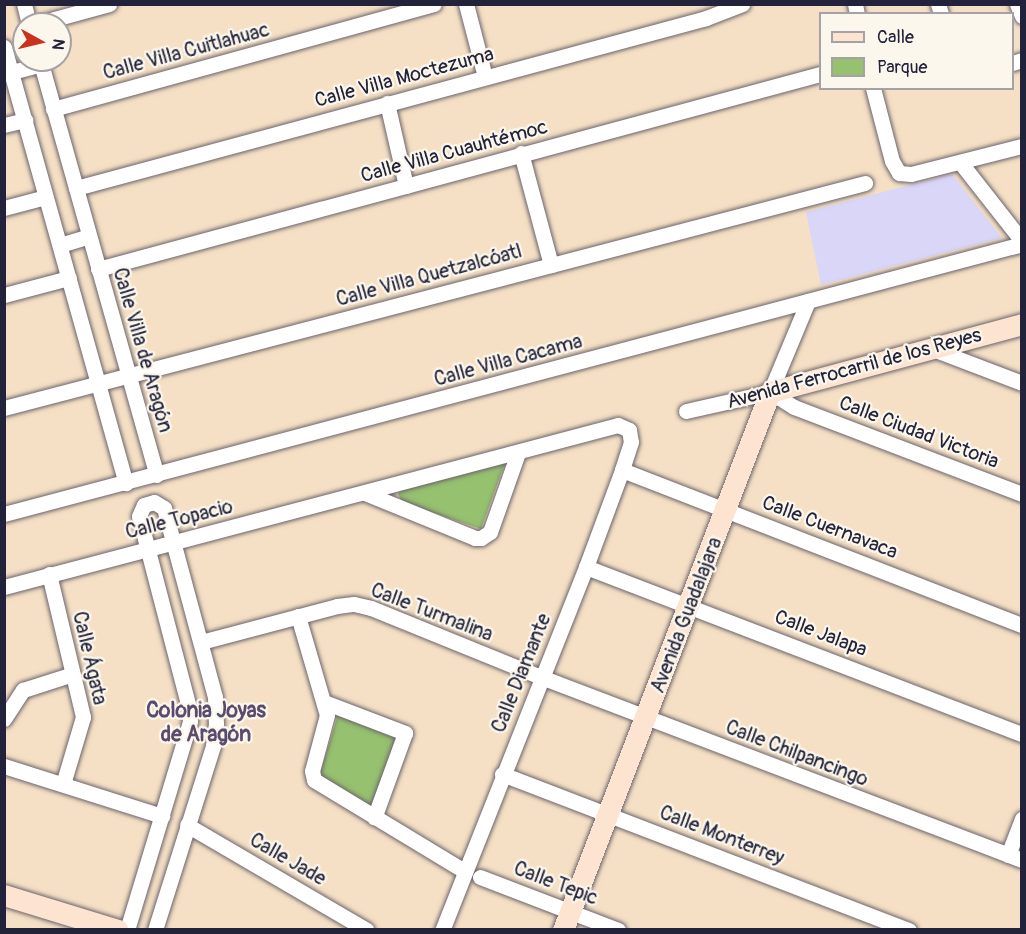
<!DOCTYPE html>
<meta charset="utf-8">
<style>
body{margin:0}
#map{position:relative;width:1026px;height:934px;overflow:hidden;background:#f5e0c5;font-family:Pangolin,sans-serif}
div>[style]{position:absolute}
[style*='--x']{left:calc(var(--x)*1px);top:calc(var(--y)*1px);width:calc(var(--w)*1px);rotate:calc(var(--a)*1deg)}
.built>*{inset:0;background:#dad6f7}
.green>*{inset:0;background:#96c16f}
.roads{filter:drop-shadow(0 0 2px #6c646b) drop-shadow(0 0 2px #6c646b)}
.street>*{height:15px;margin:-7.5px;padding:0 7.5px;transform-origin:7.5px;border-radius:7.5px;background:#fff}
.secondary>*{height:21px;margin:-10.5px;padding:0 10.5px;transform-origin:10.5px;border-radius:10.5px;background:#fde4d1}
.rail>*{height:4px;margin:-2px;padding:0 2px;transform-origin:2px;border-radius:2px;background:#22223b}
span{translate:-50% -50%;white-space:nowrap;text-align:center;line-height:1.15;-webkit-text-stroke:4.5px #fbf7ec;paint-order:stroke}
.street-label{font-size:20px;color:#22223b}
.neighbourhood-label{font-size:21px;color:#5a4a6c;font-weight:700}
.frame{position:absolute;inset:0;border:6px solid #22223b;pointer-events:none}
.legend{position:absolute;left:819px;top:12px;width:195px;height:78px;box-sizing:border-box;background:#fbf7ec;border:2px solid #a4a2a5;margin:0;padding:8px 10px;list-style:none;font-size:18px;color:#22223b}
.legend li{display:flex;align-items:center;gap:12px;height:30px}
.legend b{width:30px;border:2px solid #a4a2a5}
.north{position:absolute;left:12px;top:12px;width:60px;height:60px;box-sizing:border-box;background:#fbf7ec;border:2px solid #a4a2a5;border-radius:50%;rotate:98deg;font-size:16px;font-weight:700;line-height:24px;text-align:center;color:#22223b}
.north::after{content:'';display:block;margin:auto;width:21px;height:27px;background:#c8321e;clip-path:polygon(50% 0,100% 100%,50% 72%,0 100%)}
</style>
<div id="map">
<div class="built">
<div style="clip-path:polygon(952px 174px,1002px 238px,821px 285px,806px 212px)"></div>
</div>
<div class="green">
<div style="clip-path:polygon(506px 460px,481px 529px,402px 502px,398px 494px,403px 486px)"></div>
<div style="clip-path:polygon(338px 715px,397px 738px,371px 806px,319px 776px)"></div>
</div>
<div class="roads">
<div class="street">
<div style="--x:24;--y:4;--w:21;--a:76"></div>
<div style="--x:466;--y:4;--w:75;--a:75.4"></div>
<div style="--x:855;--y:4;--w:10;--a:79"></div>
<div style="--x:938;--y:4;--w:10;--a:73"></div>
<div style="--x:1017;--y:4;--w:13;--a:67"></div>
<div style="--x:36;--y:24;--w:76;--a:-15.3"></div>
<div style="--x:4;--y:47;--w:453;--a:74.4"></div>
<div style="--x:40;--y:60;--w:431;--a:74.3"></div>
<div style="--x:1012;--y:63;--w:10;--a:-17"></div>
<div style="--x:12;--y:72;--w:30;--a:-15"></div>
<div style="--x:873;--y:88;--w:75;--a:75.4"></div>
<div style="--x:892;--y:161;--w:14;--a:60"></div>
<div style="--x:899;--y:173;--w:12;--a:5"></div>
<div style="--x:911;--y:174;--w:114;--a:-14.2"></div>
<div style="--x:387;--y:103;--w:85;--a:77.1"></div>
<div style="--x:53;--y:109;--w:395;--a:-15.4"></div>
<div style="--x:4;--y:125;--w:22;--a:-13"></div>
<div style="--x:521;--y:153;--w:116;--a:75"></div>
<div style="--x:960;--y:162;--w:100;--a:51.9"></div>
<div style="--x:76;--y:188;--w:653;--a:-15.1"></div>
<div style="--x:706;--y:18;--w:39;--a:-21"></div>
<div style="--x:4;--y:208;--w:43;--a:-14.7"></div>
<div style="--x:60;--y:245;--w:30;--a:-17"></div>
<div style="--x:98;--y:269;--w:748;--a:-15.11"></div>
<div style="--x:4;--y:295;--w:67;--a:-14.7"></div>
<div style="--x:930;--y:348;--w:98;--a:20.8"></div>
<div style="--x:770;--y:392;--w:28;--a:32"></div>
<div style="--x:794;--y:407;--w:244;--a:20.9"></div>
<div style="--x:770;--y:392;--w:99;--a:-67.3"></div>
<div style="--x:4;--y:408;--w:890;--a:-14.65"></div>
<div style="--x:686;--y:411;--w:86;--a:-12.7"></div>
<div style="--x:622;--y:470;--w:429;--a:21.2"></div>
<div style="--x:365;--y:493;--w:119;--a:22.2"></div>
<div style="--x:475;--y:538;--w:6;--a:0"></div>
<div style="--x:481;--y:538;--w:11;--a:-34"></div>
<div style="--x:490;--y:532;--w:84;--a:-70.5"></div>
<div style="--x:4;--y:514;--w:1053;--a:-14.85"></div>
<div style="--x:586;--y:567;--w:467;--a:21"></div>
<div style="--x:49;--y:574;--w:147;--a:76.6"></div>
<div style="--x:83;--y:717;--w:70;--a:106.6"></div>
<div style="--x:4;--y:587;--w:635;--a:-14.78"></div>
<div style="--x:618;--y:425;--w:12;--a:24"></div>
<div style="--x:629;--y:430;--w:12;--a:81"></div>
<div style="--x:631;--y:442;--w:29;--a:108"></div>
<div style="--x:622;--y:470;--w:103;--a:110.4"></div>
<div style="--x:586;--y:567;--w:391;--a:111.6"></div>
<div style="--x:298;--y:616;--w:103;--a:73.7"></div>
<div style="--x:327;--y:715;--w:58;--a:105"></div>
<div style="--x:312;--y:771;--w:9;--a:77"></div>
<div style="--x:314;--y:780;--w:175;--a:31.2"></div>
<div style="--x:201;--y:642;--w:141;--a:-14.8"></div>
<div style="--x:337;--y:606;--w:17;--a:-7"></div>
<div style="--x:354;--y:604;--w:17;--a:13"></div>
<div style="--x:371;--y:608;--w:183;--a:22.1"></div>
<div style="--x:541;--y:677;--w:515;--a:20.83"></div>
<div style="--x:324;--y:702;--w:87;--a:20.9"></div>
<div style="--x:405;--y:733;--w:90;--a:110"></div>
<div style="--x:4;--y:719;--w:35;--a:-57"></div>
<div style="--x:23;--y:690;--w:52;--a:-17.7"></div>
<div style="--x:4;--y:766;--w:166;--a:17.6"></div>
<div style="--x:502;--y:774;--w:436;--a:21"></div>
<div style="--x:187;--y:825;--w:208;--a:30.3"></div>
<div style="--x:1008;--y:855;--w:39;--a:-69"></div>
<div style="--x:480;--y:877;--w:148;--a:21"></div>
<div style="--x:127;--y:930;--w:218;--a:-73.2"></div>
<div style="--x:190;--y:721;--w:17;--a:-97"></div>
<div style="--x:188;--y:704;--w:194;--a:-104.6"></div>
<div style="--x:139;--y:516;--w:12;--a:-66"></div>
<div style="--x:144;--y:505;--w:10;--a:-17"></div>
<div style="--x:154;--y:502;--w:12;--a:31"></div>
<div style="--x:164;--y:508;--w:196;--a:74.9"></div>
<div style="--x:215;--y:697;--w:27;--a:88"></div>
<div style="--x:216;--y:724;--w:22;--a:98"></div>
<div style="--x:213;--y:746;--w:193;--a:107.5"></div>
</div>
<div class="secondary">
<div style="--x:4;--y:895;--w:119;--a:17.1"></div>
<div style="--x:563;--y:930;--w:576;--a:-68.96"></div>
<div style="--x:770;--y:392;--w:261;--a:-15.1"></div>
</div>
</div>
<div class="rail">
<div style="--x:4;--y:929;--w:1;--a:45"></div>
</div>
<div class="street-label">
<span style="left:186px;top:51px;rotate:-15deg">Calle Villa Cuitlahuac</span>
<span style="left:404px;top:77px;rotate:-15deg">Calle Villa Moctezuma</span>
<span style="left:454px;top:151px;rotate:-15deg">Calle Villa Cuauhtémoc</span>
<span style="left:429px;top:275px;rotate:-15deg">Calle Villa Quetzalcóatl</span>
<span style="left:143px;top:350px;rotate:74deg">Calle Villa de Aragón</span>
<span style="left:508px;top:360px;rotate:-15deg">Calle Villa Cacama</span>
<span style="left:854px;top:368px;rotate:-15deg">Avenida Ferrocarril de los Reyes</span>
<span style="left:919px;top:432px;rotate:21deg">Calle Ciudad Victoria</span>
<span style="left:179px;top:519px;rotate:-14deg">Calle Topacio</span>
<span style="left:830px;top:527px;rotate:21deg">Calle Cuernavaca</span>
<span style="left:432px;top:612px;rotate:21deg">Calle Turmalina</span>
<span style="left:686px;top:615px;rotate:-69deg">Avenida Guadalajara</span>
<span style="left:821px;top:633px;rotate:21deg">Calle Jalapa</span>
<span style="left:90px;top:658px;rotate:77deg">Calle Ágata</span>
<span style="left:521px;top:673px;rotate:-68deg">Calle Diamante</span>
<span style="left:797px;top:753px;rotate:21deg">Calle Chilpancingo</span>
<span style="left:722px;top:835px;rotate:21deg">Calle Monterrey</span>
<span style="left:288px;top:859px;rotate:30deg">Calle Jade</span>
<span style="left:556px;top:883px;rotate:21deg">Calle Tepic</span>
</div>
<div class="neighbourhood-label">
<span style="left:206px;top:723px">Colonia Joyas<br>de Aragón</span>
</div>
<div class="frame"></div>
<ul class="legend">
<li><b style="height:8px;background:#fde4d1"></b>Calle</li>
<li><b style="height:16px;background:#96c16f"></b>Parque</li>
</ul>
<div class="north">N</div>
</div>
